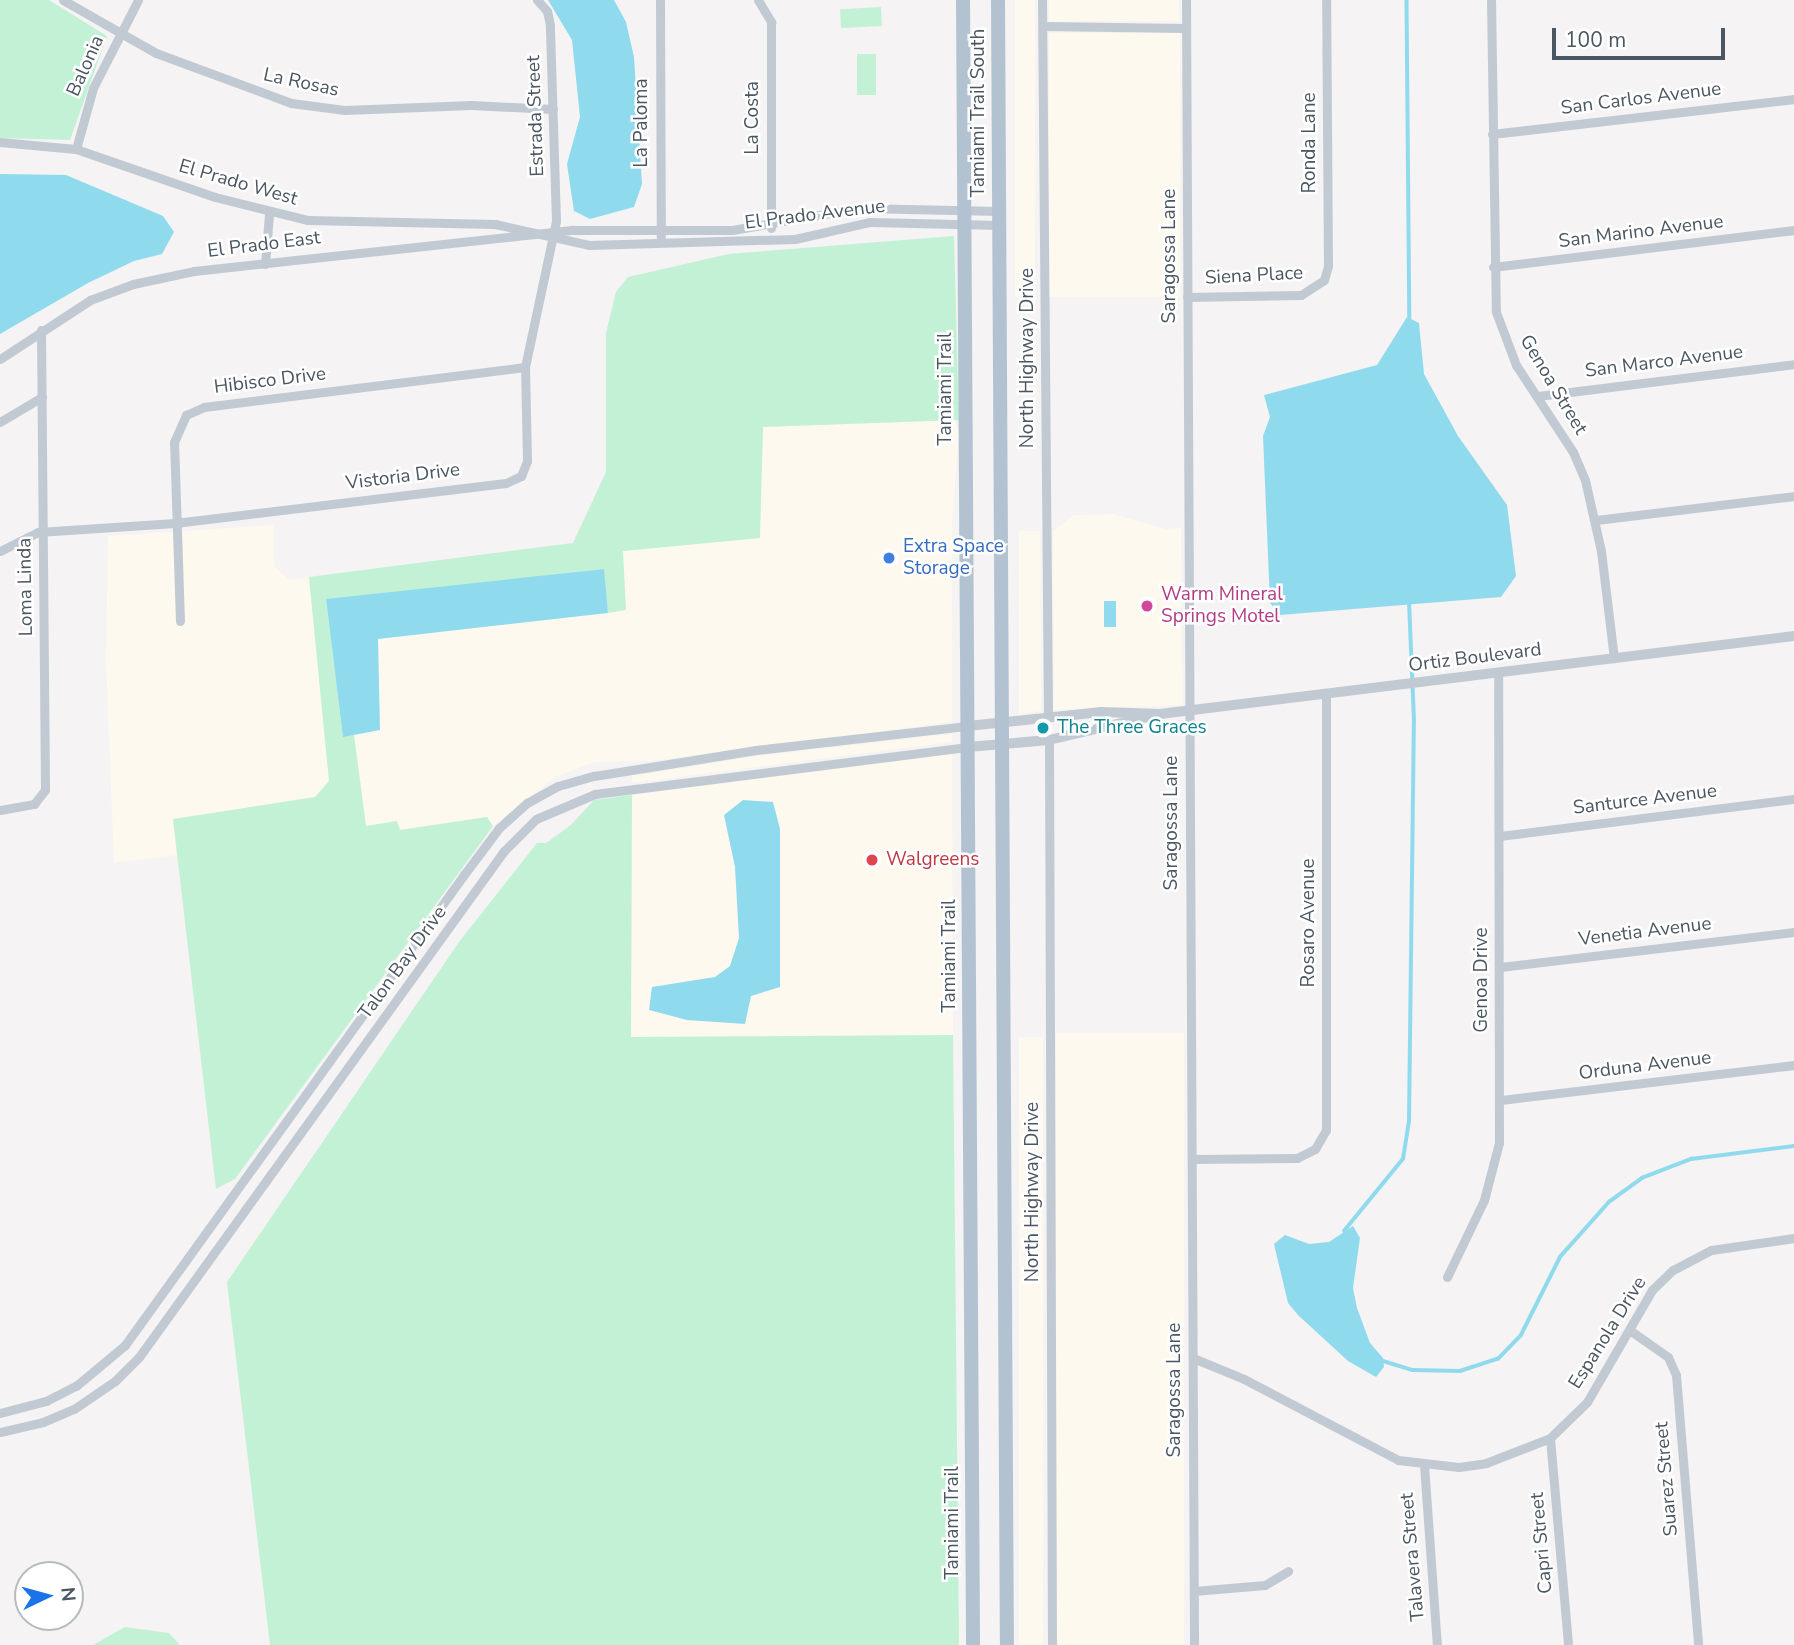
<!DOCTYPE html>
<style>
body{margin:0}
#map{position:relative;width:1794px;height:1645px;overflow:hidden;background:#f5f3f3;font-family:"Nunito Sans",sans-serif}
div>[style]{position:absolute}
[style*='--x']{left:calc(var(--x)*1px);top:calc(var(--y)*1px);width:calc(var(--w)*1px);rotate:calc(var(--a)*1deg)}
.commercial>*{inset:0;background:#fdf9ef;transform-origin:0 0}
.green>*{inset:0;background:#c3f1d5;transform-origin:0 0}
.water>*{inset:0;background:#90daee;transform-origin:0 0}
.stream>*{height:3.5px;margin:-1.75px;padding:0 1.75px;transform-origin:1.75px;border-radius:1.75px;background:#90daee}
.minor>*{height:9px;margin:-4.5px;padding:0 4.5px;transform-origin:4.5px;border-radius:4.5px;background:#c1cad2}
.tertiary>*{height:10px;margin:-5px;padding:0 5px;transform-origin:5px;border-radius:5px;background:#c1cad2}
.primary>*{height:14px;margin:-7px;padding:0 7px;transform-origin:7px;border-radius:7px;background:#b3c2d1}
.dots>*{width:19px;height:19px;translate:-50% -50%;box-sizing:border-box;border:4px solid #fff;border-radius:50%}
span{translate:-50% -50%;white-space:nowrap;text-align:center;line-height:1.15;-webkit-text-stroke:5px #fff;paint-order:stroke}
.street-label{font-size:19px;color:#4a5661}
.shop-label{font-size:19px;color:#366cbe}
.left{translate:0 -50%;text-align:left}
.hotel-label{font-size:19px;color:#b23c85}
.culture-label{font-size:19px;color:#0d838f}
.health-label{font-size:19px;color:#be3a42}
.north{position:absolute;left:14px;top:1561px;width:70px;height:70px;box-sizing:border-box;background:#fff;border:2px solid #b7bbc0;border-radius:50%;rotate:85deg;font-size:19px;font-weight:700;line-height:28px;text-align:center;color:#4a5661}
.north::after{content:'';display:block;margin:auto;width:24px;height:32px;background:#1a73e8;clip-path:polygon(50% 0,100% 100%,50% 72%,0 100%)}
.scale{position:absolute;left:1552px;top:28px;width:173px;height:32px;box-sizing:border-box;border:4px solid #4a5661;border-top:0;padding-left:9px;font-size:21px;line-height:24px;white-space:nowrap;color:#4a5661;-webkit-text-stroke:5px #fff;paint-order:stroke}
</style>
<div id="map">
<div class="commercial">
<div style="left:1015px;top:0;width:20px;height:297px"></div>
<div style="left:1049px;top:0;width:130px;height:21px"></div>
<div style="left:1049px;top:33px;width:131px;height:264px"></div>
<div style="clip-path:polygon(955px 420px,959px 432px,952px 524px,952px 722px,651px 761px,595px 762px,555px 777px,493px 826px,487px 817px,400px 830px,396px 821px,366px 826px,354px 735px,380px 730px,377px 639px,626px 610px,622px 551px,759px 538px,763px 427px)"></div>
<div style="clip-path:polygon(1114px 514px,1165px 529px,1181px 528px,1182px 705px,1054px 710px,1053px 531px,1074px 515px)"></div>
<div style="clip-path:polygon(274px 525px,274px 566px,289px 580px,309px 577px,329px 781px,315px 797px,173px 819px,177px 855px,114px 863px,106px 662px,108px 536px)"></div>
<div style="clip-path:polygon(1019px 531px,1040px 531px,1041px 696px,1041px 711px,1019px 714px)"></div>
<div style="clip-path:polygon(952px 734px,952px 742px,632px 783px,632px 776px,757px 756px)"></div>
<div style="clip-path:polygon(evenodd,952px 754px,953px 1035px,631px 1037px,632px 795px,952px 754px,724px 815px,780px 987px,751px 996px,652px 987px,715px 977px,730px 966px,739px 938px,735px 867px,724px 815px)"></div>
<div style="left:1184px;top:1033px;width:612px;height:128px;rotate:90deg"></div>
<div style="left:1019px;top:1037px;width:24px;height:608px"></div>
</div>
<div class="green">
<div style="clip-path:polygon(0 0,49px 0,107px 36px,70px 140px,0 138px)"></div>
<div style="left:881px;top:7px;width:19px;height:41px;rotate:87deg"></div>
<div style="left:857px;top:54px;width:19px;height:41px"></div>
<div style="clip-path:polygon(954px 236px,959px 420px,763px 427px,760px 538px,623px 551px,626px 610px,608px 613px,603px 569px,326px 600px,343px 736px,354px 735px,366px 826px,397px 821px,400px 830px,487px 817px,493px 826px,235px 1179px,216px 1189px,173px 819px,315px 797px,329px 781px,309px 577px,573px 543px,606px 472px,606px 333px,616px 292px,628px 277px,729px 254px)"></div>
<div style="clip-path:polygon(632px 795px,631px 1037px,953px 1035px,959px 1645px,270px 1645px,227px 1282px,459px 942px,537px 843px,546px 843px,571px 825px,594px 800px)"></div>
<div style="clip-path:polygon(125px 1627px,169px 1633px,180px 1645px,93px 1645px)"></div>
</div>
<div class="water">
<div style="clip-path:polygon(548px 0,614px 0,626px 22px,634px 57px,642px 184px,634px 207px,590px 219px,574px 211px,567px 164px,580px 117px,572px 40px)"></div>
<div style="clip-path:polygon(0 174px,66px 175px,163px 216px,174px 232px,162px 254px,134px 261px,88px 283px,0 334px)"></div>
<div style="clip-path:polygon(1407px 317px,1419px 323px,1424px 374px,1458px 436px,1507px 505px,1516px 576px,1501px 597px,1280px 615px,1270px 603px,1263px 436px,1270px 417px,1264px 395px,1377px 365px)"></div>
<div style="clip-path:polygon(604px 569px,608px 613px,378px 639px,380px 730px,343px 737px,326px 599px)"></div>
<div style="left:1104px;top:601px;width:12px;height:26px"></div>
<div style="clip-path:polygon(743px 800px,773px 802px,780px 829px,780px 987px,751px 996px,745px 1024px,687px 1020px,649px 1010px,652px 987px,715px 977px,730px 966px,739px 938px,735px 867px,724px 815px)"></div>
<div style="clip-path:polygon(1353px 1226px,1360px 1238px,1353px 1288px,1357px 1308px,1370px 1343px,1383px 1358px,1384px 1367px,1376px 1377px,1348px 1361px,1298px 1315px,1288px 1303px,1274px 1244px,1285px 1235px,1309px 1244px,1329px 1242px)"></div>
</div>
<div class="stream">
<div style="--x:1407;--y:0;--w:322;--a:89.5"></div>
<div style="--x:1344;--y:1231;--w:93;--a:-50.7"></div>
<div style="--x:1403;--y:1159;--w:38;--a:-81"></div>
<div style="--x:1409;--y:1121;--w:400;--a:-89.3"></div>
<div style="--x:1414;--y:721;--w:119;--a:-92.4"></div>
<div style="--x:1380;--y:1360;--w:34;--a:17"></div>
<div style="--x:1413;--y:1370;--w:47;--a:1.2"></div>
<div style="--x:1460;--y:1371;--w:40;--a:-18"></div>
<div style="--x:1498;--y:1359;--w:33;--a:-46"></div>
<div style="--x:1521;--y:1335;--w:87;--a:-63.4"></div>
<div style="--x:1560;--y:1257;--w:74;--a:-48.3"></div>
<div style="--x:1609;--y:1202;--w:41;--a:-36"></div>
<div style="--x:1642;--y:1178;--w:53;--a:-21.2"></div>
<div style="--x:1691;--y:1159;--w:104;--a:-7.2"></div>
</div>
<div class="minor">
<div style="--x:63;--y:0;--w:107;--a:29.7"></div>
<div style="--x:156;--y:53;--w:144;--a:20.3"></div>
<div style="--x:291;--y:103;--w:54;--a:7.4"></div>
<div style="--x:345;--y:110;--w:126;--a:-2.3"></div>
<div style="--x:471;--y:105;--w:82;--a:2.8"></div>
<div style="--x:660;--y:0;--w:237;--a:89.8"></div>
<div style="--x:758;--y:0;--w:26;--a:59"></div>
<div style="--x:771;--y:22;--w:206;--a:90"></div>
<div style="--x:1042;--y:0;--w:716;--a:89.52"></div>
<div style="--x:1186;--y:0;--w:1645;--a:89.72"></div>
<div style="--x:1491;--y:0;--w:312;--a:89.1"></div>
<div style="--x:1496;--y:312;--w:57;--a:69.3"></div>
<div style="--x:1516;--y:365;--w:104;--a:56.8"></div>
<div style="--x:1573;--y:452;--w:30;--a:67"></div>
<div style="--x:1585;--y:480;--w:73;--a:77.3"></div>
<div style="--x:1601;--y:551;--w:108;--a:83.1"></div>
<div style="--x:1043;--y:26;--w:143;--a:0.8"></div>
<div style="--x:1492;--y:134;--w:304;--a:-6.6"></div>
<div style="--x:0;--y:142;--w:76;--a:5.3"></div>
<div style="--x:76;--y:149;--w:147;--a:19.1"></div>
<div style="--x:215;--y:197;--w:95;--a:14"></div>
<div style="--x:307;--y:220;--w:188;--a:1.2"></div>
<div style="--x:495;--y:224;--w:96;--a:12.6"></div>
<div style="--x:589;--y:245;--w:206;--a:-1.7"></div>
<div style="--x:795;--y:239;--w:77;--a:-12.8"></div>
<div style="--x:870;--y:222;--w:129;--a:1.3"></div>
<div style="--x:76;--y:149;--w:63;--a:-74.4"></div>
<div style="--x:93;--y:88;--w:99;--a:-62.9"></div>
<div style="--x:265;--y:264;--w:50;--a:-85.4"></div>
<div style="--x:1493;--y:267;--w:303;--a:-7"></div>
<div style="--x:1187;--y:297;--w:114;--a:-1"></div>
<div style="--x:1301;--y:295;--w:27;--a:-33"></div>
<div style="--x:1324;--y:280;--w:15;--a:-74"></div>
<div style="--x:1328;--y:266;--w:266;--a:-90.4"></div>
<div style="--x:0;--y:359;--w:108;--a:-33.2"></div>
<div style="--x:90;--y:300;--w:46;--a:-20.4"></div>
<div style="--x:133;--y:284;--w:62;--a:-12"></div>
<div style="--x:194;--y:271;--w:382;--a:-6.2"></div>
<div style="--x:574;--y:230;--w:158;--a:0"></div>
<div style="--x:732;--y:230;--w:130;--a:-9.8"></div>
<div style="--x:860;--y:208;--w:139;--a:1.2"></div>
<div style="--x:1538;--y:396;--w:258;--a:-7.1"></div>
<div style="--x:0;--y:422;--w:49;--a:-30.8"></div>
<div style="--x:1596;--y:520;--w:199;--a:-6.9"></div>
<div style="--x:0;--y:551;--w:42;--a:-26.6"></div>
<div style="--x:38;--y:532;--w:137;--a:-3.8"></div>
<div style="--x:175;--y:523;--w:333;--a:-6.9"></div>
<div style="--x:506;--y:483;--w:17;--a:-25"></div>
<div style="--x:521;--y:476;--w:16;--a:-68"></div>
<div style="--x:527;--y:461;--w:94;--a:-91.2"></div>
<div style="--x:525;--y:367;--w:149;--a:-78"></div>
<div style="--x:556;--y:221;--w:196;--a:-91.8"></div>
<div style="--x:550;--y:25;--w:14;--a:-102"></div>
<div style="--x:547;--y:11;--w:15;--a:-132"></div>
<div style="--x:180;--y:621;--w:179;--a:-91.9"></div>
<div style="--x:174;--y:442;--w:30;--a:-66"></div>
<div style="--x:186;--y:415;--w:20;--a:-24"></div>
<div style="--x:204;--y:407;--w:323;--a:-7.1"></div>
<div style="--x:1049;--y:740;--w:905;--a:89.81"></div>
<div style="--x:0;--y:810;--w:35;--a:-10"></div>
<div style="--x:34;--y:804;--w:18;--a:-52"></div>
<div style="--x:45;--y:790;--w:460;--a:-90.5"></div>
<div style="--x:1500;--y:836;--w:296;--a:-7.2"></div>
<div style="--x:1500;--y:967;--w:296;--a:-6.8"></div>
<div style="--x:1501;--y:1100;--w:295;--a:-6.8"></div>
<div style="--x:1192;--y:1159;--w:105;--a:-0.5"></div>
<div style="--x:1297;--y:1158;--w:20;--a:-27"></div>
<div style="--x:1315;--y:1149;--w:22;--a:-60"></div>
<div style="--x:1326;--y:1130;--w:436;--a:-90"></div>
<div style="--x:1447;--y:1277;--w:85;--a:-64.3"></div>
<div style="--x:1484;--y:1200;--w:59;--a:-75.3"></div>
<div style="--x:1499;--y:1143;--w:471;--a:-90.1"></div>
<div style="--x:1631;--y:1331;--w:45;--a:35.1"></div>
<div style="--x:1668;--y:1357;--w:20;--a:66"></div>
<div style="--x:1676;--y:1375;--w:271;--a:85.3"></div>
<div style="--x:1193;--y:1358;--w:55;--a:22.4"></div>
<div style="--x:1244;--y:1379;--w:174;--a:27.7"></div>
<div style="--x:1398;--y:1460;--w:61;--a:6.5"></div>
<div style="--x:1459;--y:1467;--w:27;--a:-8"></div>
<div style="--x:1486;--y:1463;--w:69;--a:-21.3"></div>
<div style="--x:1550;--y:1438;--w:52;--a:-44.2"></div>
<div style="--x:1587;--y:1402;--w:129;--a:-59.9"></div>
<div style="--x:1652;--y:1290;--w:29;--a:-44"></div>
<div style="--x:1673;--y:1270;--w:43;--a:-27.8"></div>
<div style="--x:1711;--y:1250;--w:84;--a:-8.2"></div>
<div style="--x:0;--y:1413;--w:48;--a:-14.6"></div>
<div style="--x:46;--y:1401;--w:34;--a:-27"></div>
<div style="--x:76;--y:1386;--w:64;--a:-39.9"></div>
<div style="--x:125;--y:1345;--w:578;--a:-54.22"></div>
<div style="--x:463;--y:876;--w:60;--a:-53.1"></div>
<div style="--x:499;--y:828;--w:38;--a:-42"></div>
<div style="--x:527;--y:803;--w:35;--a:-29"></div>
<div style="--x:558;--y:786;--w:37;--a:-16"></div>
<div style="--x:594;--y:776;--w:164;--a:-9.1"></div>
<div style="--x:756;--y:750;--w:213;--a:-6.5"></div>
<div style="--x:0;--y:1432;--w:44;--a:-13.1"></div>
<div style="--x:43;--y:1422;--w:34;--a:-23"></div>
<div style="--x:74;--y:1409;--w:50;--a:-34.3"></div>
<div style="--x:115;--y:1381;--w:34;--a:-45"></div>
<div style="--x:139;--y:1357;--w:624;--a:-54.2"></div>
<div style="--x:504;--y:851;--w:45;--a:-45"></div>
<div style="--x:536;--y:819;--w:64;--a:-23"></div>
<div style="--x:595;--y:794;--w:376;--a:-7.2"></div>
<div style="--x:1550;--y:1438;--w:208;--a:85"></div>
<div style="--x:1424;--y:1465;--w:180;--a:85.9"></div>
<div style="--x:1194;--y:1591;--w:71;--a:-4.8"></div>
<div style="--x:1265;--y:1585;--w:27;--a:-31"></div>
</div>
<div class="tertiary">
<div style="--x:968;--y:726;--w:134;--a:-6"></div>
<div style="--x:1101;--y:712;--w:59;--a:1.9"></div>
<div style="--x:1160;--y:714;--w:639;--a:-7.01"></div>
<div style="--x:968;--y:747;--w:81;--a:-4.9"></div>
<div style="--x:1049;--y:740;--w:101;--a:-13.2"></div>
</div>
<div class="primary">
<div style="--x:963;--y:0;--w:1645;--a:89.65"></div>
<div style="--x:998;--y:0;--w:1645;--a:89.69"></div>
</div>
<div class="dots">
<div style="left:889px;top:558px;background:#3f7fe0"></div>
<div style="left:1147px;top:606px;background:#d1479c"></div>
<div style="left:1043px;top:728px;background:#0f9aa8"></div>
<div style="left:872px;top:860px;background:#e0444e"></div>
</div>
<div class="street-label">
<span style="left:86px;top:66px;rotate:-66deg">Balonia</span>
<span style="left:301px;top:83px;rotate:12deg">La Rosas</span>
<span style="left:1641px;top:99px;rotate:-7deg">San Carlos Avenue</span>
<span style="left:979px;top:113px;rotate:-90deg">Tamiami Trail South</span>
<span style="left:536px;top:116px;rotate:-92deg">Estrada Street</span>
<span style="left:753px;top:118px;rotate:-90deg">La Costa</span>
<span style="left:642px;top:123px;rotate:-90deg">La Paloma</span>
<span style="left:1310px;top:143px;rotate:-90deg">Ronda Lane</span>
<span style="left:238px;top:183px;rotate:16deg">El Prado West</span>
<span style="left:815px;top:215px;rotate:-7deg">El Prado Avenue</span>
<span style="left:1641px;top:232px;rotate:-7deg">San Marino Avenue</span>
<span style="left:264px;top:245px;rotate:-7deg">El Prado East</span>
<span style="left:1170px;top:256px;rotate:-90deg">Saragossa Lane</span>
<span style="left:1254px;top:276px;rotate:-3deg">Siena Place</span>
<span style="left:1028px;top:358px;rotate:-90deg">North Highway Drive</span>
<span style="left:1664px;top:362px;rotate:-7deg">San Marco Avenue</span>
<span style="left:270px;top:381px;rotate:-7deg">Hibisco Drive</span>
<span style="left:1553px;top:385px;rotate:59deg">Genoa Street</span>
<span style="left:946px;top:389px;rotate:-90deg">Tamiami Trail</span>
<span style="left:403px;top:477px;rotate:-7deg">Vistoria Drive</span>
<span style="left:26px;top:587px;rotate:-91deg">Loma Linda</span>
<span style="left:1475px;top:658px;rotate:-7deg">Ortiz Boulevard</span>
<span style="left:1645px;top:800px;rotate:-7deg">Santurce Avenue</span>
<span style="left:1172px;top:823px;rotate:-90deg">Saragossa Lane</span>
<span style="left:1309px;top:923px;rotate:-90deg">Rosaro Avenue</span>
<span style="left:1645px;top:932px;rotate:-7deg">Venetia Avenue</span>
<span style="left:950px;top:956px;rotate:-90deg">Tamiami Trail</span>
<span style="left:403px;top:963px;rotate:-54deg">Talon Bay Drive</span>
<span style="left:1482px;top:980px;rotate:-90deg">Genoa Drive</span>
<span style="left:1645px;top:1066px;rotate:-7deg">Orduna Avenue</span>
<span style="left:1033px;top:1192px;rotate:-90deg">North Highway Drive</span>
<span style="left:1608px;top:1333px;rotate:-58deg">Espanola Drive</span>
<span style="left:1175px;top:1390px;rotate:-90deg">Saragossa Lane</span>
<span style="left:1667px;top:1479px;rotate:-95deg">Suarez Street</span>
<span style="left:953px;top:1523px;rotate:-90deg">Tamiami Trail</span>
<span style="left:1542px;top:1543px;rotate:-95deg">Capri Street</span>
<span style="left:1413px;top:1557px;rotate:-95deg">Talavera Street</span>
</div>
<div class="shop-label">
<span class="left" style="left:903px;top:558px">Extra Space<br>Storage</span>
</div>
<div class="hotel-label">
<span class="left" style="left:1161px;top:606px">Warm Mineral<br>Springs Motel</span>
</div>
<div class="culture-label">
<span class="left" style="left:1057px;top:728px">The Three Graces</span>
</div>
<div class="health-label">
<span class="left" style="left:886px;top:860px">Walgreens</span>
</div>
<div class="north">N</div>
<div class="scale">100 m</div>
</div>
